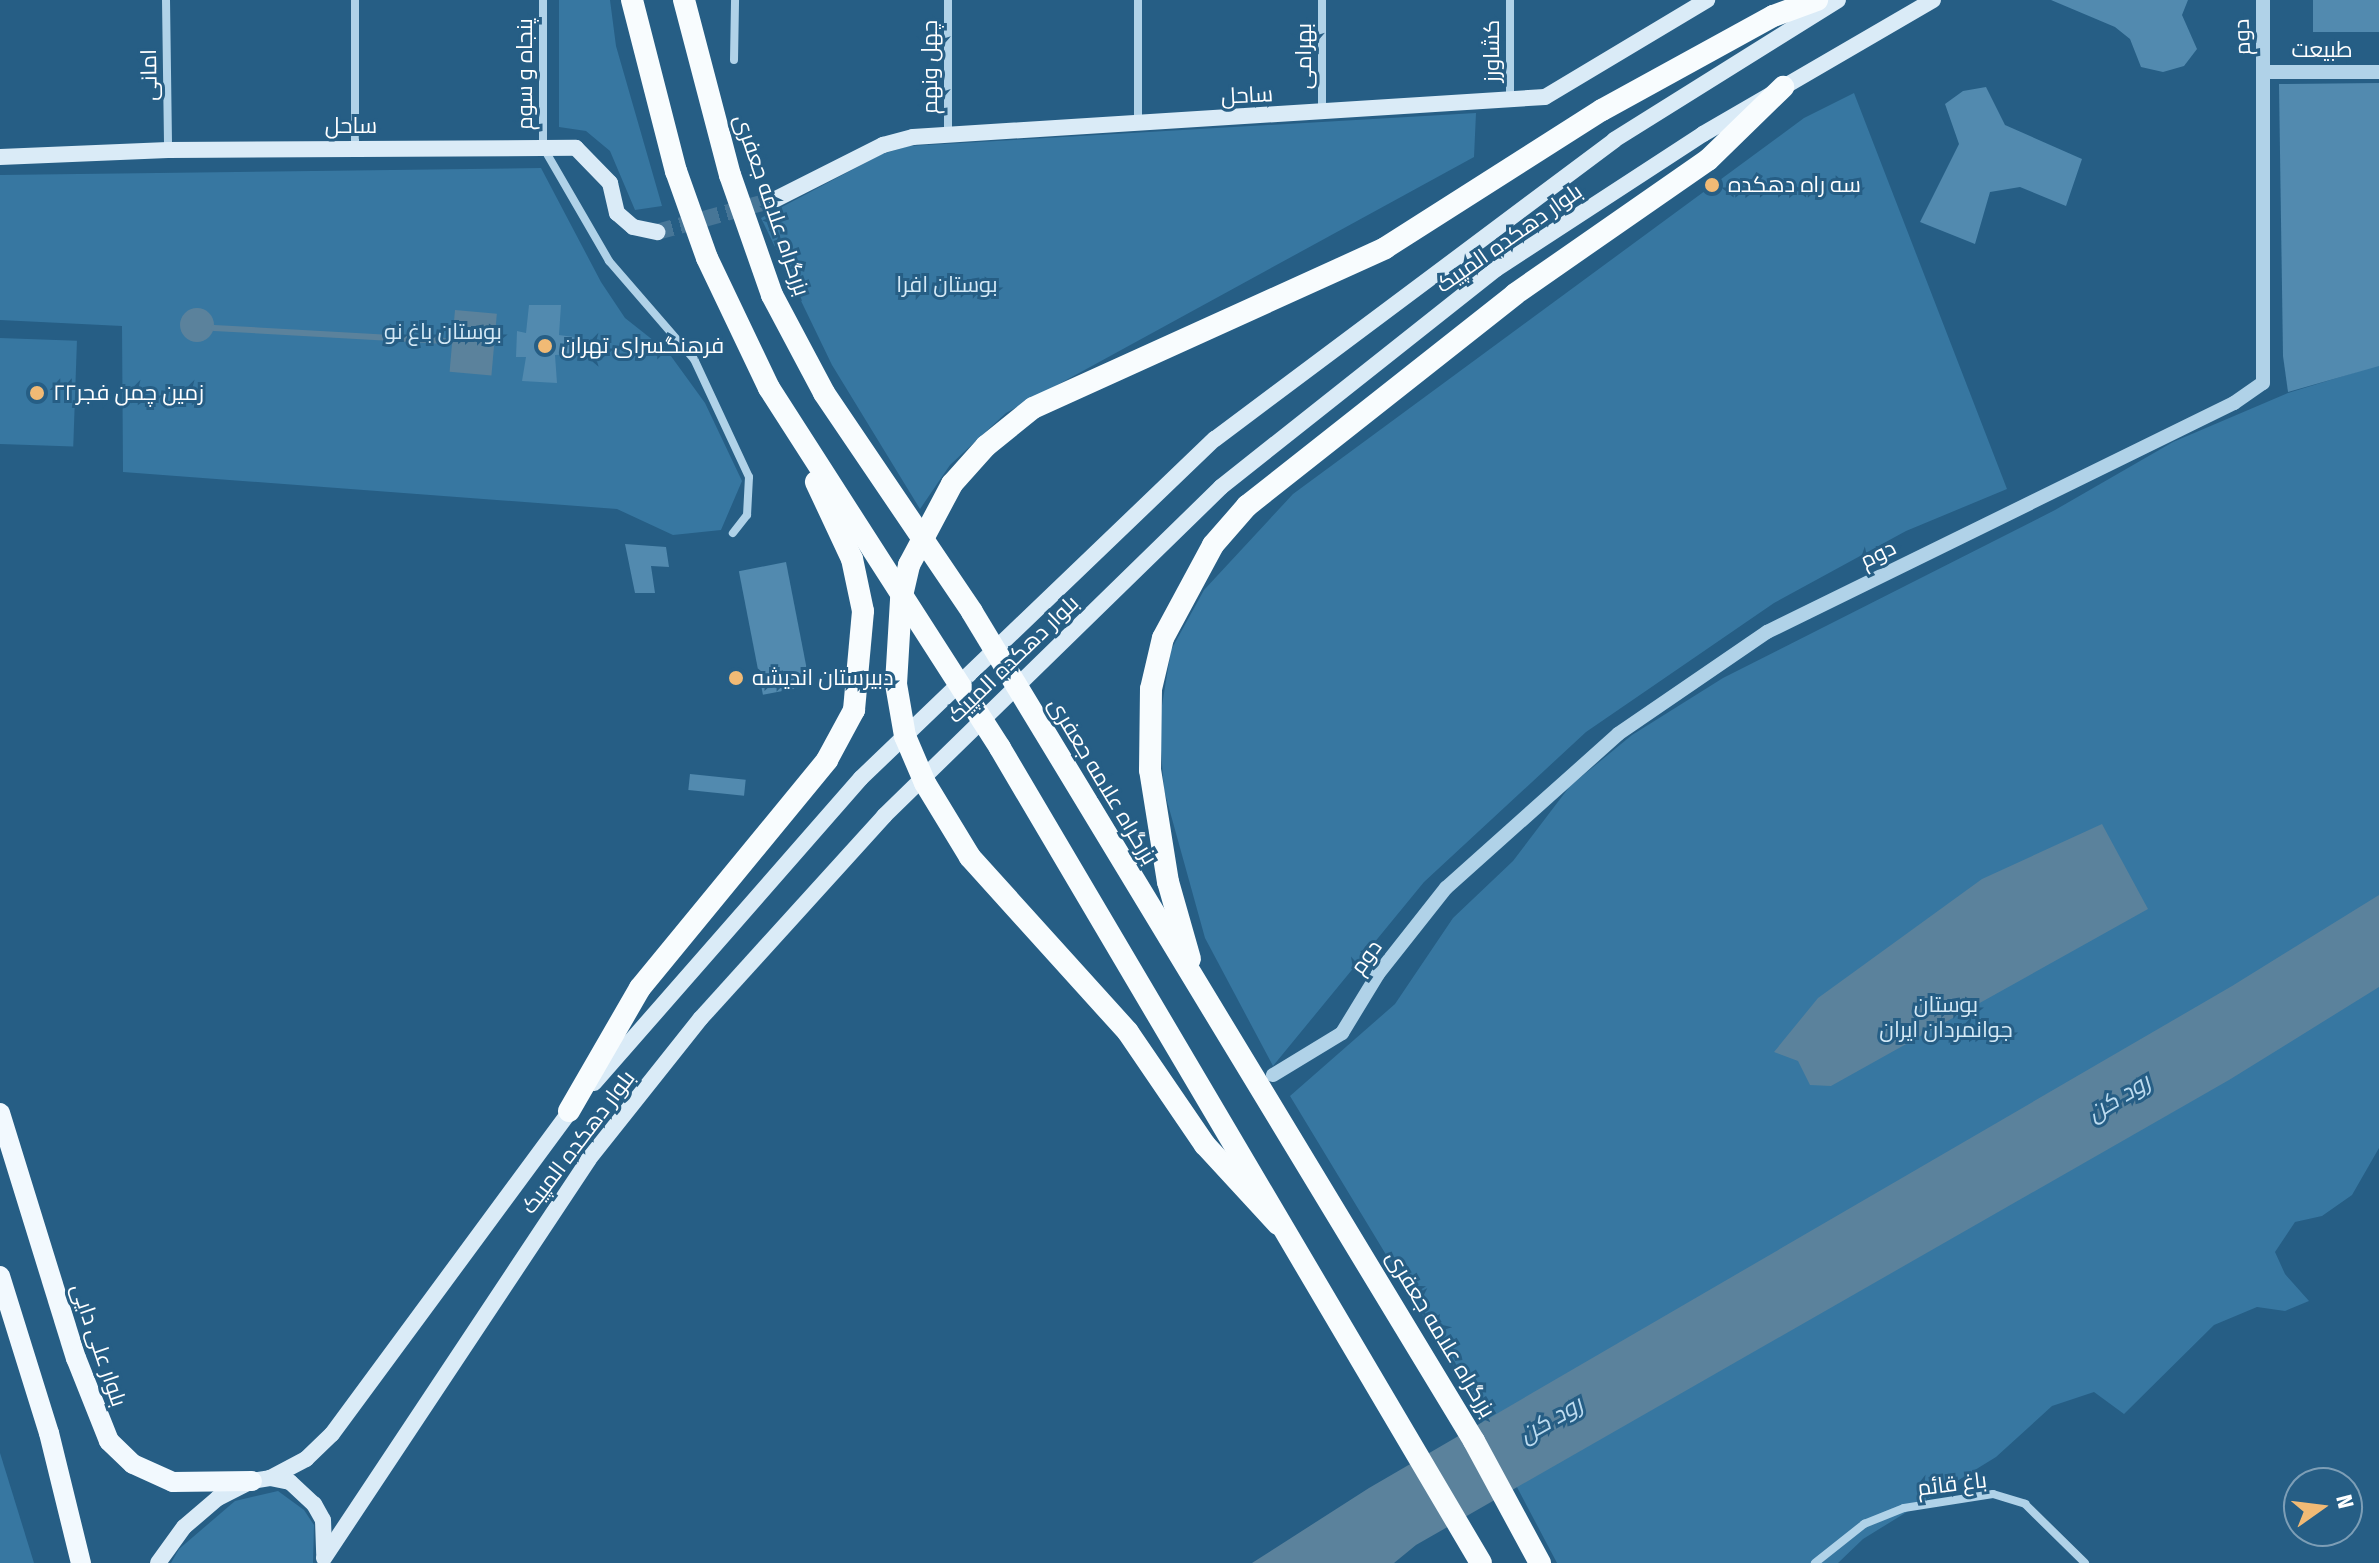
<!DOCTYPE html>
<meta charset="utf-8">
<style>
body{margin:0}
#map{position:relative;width:2379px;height:1563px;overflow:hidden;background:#265e85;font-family:"Fira Sans Condensed",Cairo,sans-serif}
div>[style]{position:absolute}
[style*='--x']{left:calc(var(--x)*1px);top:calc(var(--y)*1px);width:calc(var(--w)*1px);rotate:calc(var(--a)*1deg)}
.green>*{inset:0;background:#3777a1;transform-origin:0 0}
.water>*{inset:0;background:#5b829c;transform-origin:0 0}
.round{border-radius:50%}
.stream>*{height:6px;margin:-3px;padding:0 3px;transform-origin:3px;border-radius:3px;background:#5b829c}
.building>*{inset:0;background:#528aaf;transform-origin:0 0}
.secondary-tunnel>*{height:16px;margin-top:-8px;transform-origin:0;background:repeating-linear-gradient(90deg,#477697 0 16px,transparent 0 24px)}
.minor>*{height:8px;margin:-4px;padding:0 4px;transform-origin:4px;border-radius:4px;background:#b0d2e8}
.tertiary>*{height:14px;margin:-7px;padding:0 7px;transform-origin:7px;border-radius:7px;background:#b0d2e8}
.secondary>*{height:16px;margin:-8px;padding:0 8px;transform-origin:8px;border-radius:8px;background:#daebf7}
.primary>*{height:20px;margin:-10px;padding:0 10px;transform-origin:10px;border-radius:10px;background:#f2f9fe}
.trunk>*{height:22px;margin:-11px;padding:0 11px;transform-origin:11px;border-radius:11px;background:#f8fcfe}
.dots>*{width:22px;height:22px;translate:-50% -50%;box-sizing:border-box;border:4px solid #265e85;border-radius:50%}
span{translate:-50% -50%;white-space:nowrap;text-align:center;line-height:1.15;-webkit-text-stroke:6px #265e85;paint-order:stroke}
.street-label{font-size:22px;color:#fff}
.poi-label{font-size:22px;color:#fff}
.left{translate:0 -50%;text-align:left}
.park-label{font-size:22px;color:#d4e9f6}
.water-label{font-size:24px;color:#bcdbef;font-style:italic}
.north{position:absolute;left:2283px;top:1467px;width:80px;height:80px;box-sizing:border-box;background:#265e85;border:2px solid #7d9eb6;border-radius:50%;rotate:76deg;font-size:22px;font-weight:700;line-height:32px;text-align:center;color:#fff}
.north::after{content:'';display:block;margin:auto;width:28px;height:36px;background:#f1ba75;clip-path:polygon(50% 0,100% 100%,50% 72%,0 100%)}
</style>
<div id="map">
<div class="green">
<div style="clip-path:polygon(559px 0,610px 0,616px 46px,662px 206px,635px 210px,610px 151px,586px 131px,559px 127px)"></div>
<div style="clip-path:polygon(1854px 93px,2007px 489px,1906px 531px,1774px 603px,1586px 732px,1424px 882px,1273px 1066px,1205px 938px,1164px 790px,1159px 724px,1171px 650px,1204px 590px,1293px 494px,1804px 118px)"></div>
<div style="clip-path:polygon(1476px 113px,1474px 157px,1006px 413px,950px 465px,920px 509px,832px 365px,761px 218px,882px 154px,909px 146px)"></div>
<div style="clip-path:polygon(541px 168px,601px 282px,625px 318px,668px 352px,705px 403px,742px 481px,721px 530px,673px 535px,617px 509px,123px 472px,122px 326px,0 320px,0 175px)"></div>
<div style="left:0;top:338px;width:77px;height:106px;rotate:2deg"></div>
<div style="clip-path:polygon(2379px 365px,2379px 1148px,2352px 1195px,2322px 1216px,2295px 1222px,2275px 1252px,2285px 1274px,2309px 1301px,2285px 1311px,2257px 1307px,2214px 1325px,2124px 1414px,2094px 1392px,2052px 1406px,1996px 1457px,1863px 1539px,1838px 1563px,1557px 1563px,1451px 1362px,1290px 1096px,1395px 1004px,1453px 918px,1513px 861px,1570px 786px,1632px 735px,1723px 678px,2055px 510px,2173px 442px,2288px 393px)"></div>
<div style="clip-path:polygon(0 1453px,34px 1563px,0 1563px)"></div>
<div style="clip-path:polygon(278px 1491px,304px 1510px,314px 1525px,313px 1563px,171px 1563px,179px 1549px,235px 1501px)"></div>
</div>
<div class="water">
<div class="round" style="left:180px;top:308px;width:34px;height:34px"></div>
<div style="left:455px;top:310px;width:42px;height:62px;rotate:5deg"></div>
<div style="clip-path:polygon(2102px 824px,2148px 909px,1831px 1086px,1810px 1085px,1798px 1061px,1774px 1052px,1818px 998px,1982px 879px)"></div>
<div style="clip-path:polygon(2379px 895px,2379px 987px,2229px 1080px,1416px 1545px,1394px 1563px,1252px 1563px,1369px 1488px,2232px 986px)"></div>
</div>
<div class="stream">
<div style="--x:214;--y:328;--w:236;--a:3.2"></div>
</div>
<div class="building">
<div style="clip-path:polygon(2051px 0,2188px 0,2182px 15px,2197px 49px,2184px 66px,2163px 72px,2141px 67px,2130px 39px,2115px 27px)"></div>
<div style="left:2313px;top:0;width:66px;height:32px"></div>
<div style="clip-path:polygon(2379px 83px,2379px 366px,2288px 392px,2283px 356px,2279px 84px)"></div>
<div style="clip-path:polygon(1986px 87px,2005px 125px,2082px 159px,2066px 206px,2020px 187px,1990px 192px,1975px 244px,1920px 222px,1959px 144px,1945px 104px,1963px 91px)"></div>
<div style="clip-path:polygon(529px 305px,561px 305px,559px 335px,574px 337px,572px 354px,555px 355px,557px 383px,522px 381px,526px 357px,516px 357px,517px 331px,526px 333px)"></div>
<div style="clip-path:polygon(625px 544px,666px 547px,669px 567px,651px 566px,655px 593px,635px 593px)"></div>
<div style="left:786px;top:562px;width:126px;height:48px;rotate:79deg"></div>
<div style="left:690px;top:774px;width:56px;height:16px;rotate:6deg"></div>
</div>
<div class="secondary-tunnel">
<div style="--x:657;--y:232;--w:123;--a:-15.5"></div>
</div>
<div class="minor">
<div style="--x:166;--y:0;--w:150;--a:89.2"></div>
<div style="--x:355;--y:0;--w:148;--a:90"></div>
<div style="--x:543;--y:0;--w:147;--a:90"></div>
<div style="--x:543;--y:147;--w:132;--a:59.9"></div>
<div style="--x:609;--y:261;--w:130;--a:49.1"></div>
<div style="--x:694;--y:359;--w:130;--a:65"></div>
<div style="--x:749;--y:477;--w:38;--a:93"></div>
<div style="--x:747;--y:515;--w:23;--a:128"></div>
<div style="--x:1138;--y:0;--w:122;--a:90"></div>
<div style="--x:1322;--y:0;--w:111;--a:90"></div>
<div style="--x:1510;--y:0;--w:101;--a:90"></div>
<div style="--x:734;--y:60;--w:60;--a:-89"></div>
<div style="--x:948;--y:134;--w:134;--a:-90"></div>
<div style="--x:1815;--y:1563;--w:63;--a:-38.5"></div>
<div style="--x:1864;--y:1524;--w:43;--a:-21.8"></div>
<div style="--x:1904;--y:1508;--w:90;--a:-8.9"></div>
<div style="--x:1993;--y:1494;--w:34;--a:17"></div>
<div style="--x:2025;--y:1504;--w:84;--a:44.5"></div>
</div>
<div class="tertiary">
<div style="--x:2265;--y:72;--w:114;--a:0"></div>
<div style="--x:1273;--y:1075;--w:81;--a:-31.3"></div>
<div style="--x:1342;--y:1033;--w:69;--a:-58.6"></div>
<div style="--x:1378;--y:974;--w:110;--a:-51.7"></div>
<div style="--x:1446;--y:888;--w:231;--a:-41.8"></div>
<div style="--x:1618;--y:734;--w:181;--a:-34.4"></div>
<div style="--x:1767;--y:632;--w:520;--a:-26.12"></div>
<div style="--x:2234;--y:403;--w:35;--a:-35"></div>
<div style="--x:2263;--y:383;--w:383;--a:-90"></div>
</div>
<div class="secondary">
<div style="--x:0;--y:157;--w:168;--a:-2.4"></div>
<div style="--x:168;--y:150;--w:408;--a:-0.3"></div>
<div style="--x:576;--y:148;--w:49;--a:45.8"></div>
<div style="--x:610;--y:183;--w:31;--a:77"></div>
<div style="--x:617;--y:213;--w:21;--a:41"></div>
<div style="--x:633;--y:227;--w:25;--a:12"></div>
<div style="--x:776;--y:199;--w:120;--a:-26.8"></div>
<div style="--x:883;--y:145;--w:31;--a:-15"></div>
<div style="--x:913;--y:137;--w:633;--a:-3.62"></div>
<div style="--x:1545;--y:97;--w:189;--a:-30.9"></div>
<div style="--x:594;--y:1083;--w:405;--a:-48.8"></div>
<div style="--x:861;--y:778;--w:490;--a:-43.8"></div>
<div style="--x:1215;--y:439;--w:499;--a:-36.8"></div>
<div style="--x:1614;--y:140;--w:264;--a:-32"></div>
<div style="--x:270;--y:1478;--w:41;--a:-27.8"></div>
<div style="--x:306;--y:1459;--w:36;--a:-44"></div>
<div style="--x:332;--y:1434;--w:411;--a:-53.6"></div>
<div style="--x:324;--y:1558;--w:478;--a:-56.4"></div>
<div style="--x:588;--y:1160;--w:181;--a:-51.5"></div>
<div style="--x:701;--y:1018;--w:273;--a:-47.8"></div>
<div style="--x:884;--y:816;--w:471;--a:-44.3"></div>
<div style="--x:1221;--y:487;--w:351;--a:-38.4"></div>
<div style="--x:1496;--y:269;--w:247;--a:-33.1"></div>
<div style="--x:1703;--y:134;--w:266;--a:-30.2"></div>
<div style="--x:158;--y:1563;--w:44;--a:-54.2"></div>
<div style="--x:184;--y:1527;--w:45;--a:-40.5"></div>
<div style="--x:218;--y:1498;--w:38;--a:-27"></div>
<div style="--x:252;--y:1481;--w:18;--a:-9"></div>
<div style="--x:270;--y:1478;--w:20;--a:11"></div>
<div style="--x:290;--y:1482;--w:33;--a:43"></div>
<div style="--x:314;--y:1504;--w:18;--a:61"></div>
<div style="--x:323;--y:1520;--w:34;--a:88"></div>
</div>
<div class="primary">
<div style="--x:0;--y:1113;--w:257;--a:72.8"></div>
<div style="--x:76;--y:1358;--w:89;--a:68.3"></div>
<div style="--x:109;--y:1441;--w:33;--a:44"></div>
<div style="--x:133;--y:1464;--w:44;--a:24.2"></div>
<div style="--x:173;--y:1482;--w:79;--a:-0.7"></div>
<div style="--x:0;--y:1276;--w:164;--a:72.7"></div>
<div style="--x:49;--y:1433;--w:134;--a:76.2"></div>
</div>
<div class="trunk">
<div style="--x:632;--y:0;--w:177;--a:75.6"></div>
<div style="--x:676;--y:171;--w:92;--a:70.4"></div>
<div style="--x:707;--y:258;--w:144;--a:64.5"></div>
<div style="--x:769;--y:388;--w:428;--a:57.3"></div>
<div style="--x:1000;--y:748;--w:946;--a:59.45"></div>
<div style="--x:684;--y:0;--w:181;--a:75.3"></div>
<div style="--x:730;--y:175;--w:127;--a:70.7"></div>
<div style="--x:772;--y:295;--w:111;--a:62"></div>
<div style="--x:824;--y:393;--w:264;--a:55.9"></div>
<div style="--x:972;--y:612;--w:969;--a:58.8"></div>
<div style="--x:1474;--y:1441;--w:139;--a:61.6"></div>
<div style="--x:1190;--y:959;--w:80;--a:-105.9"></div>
<div style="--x:1168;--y:882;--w:113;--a:-99.1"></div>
<div style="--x:1150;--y:770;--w:81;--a:-89.3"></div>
<div style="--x:1151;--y:689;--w:52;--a:-76.8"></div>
<div style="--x:1163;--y:638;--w:106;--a:-61.7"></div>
<div style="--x:1213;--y:545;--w:52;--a:-48.9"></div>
<div style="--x:1247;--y:506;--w:342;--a:-38.3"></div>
<div style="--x:1515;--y:294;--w:235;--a:-34.8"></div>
<div style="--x:1708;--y:160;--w:105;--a:-44.2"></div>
<div style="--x:569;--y:1111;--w:142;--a:-60"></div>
<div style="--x:640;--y:988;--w:295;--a:-50.6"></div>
<div style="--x:827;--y:760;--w:57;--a:-61.6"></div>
<div style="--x:854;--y:710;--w:99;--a:-84.8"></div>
<div style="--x:863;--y:611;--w:53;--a:-101.9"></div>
<div style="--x:852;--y:559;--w:85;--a:-115.1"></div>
<div style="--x:1278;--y:1224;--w:108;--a:-132.7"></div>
<div style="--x:1205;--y:1145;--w:137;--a:-124.3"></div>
<div style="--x:1128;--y:1032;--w:236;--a:-132.1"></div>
<div style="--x:970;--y:857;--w:87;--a:-121.3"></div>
<div style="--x:925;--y:783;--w:51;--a:-113.1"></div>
<div style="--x:905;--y:736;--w:53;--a:-99.8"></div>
<div style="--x:896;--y:684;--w:84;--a:-86.6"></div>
<div style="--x:901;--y:600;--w:36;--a:-77"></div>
<div style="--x:909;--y:565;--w:92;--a:-62"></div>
<div style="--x:952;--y:484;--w:51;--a:-48.2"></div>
<div style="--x:986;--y:446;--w:60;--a:-39"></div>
<div style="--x:1033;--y:408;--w:387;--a:-24.4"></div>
<div style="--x:1385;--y:248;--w:257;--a:-32.5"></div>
<div style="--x:1602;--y:110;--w:195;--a:-28.8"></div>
<div style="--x:1773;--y:16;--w:47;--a:-20"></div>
</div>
<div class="dots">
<div style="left:1712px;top:185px;background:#f1ba75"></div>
<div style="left:545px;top:346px;background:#f1ba75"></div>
<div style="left:37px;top:393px;background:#f1ba75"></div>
<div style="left:736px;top:678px;background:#f1ba75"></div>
</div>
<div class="street-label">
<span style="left:2242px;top:37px;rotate:-92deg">دوم</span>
<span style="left:2322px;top:50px">طبیعت</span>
<span style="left:1492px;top:51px;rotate:-90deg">کشاورز</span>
<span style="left:1304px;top:56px;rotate:-90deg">بهرامی</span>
<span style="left:930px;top:67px;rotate:-90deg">چهل ونهم</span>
<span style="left:525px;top:74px;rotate:-90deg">پنجاه و سوم</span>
<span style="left:149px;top:75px;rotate:-91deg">امانی</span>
<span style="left:1247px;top:95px;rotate:-3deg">ساحل</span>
<span style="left:351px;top:126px">ساحل</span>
<span style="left:772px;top:205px;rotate:71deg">بزرگراه علامه جعفری</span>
<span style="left:1509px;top:238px;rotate:-35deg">بلوار دهکده المپیک</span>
<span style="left:1878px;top:554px;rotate:-26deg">دوم</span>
<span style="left:1013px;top:659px;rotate:-44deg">بلوار دهکده المپیک</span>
<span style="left:1103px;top:781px;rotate:59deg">بزرگراه علامه جعفری</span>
<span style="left:1366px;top:957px;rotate:-54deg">دوم</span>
<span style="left:578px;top:1142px;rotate:-53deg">بلوار دهکده المپیک</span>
<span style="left:1441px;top:1334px;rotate:59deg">بزرگراه علامه جعفری</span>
<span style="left:99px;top:1345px;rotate:71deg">بلوار علی دایی</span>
<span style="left:1952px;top:1484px;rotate:-7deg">باغ قائم</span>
</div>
<div class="poi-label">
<span class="left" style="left:1728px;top:185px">سه راه دهکده</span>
<span class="left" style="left:561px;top:346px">فرهنگسرای تهران</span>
<span class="left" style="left:53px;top:393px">زمین چمن فجر۲۲</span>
<span class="left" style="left:752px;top:678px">دبیرستان اندیشه</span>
</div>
<div class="park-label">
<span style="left:947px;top:285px">بوستان افرا</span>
<span style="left:443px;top:332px">بوستان باغ نو</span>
<span style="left:1946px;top:1017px">بوستان<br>جوانمردان ایران</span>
</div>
<div class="water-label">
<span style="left:2119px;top:1098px;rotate:-31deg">رود کن</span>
<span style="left:1551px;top:1420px;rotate:-30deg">رود کن</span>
</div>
<div class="north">N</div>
</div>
